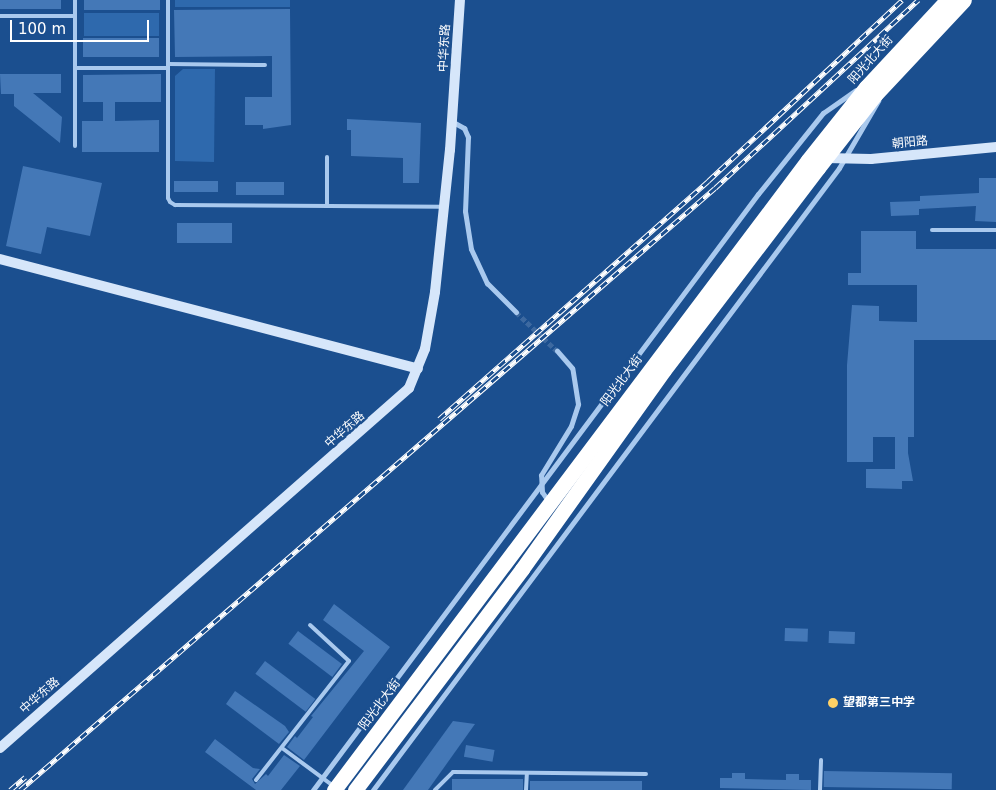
<!DOCTYPE html>
<meta charset="utf-8">
<style>
body{margin:0}
#map{position:relative;width:996px;height:790px;overflow:hidden;background:#1b4f8f;font-family:"DejaVu Sans","Noto Sans SC",sans-serif}
div>[style]{position:absolute}
[style*='--x']{left:calc(var(--x)*1px);top:calc(var(--y)*1px);width:calc(var(--w)*1px);rotate:calc(var(--a)*1deg)}
.green>*{inset:0;background:#2e69ad;transform-origin:0 0}
.building>*{inset:0;background:#4478b7;transform-origin:0 0}
.street-tunnel>*{height:5px;margin-top:-2.5px;transform-origin:0;background:repeating-linear-gradient(90deg,#3d69a0 0 5px,transparent 0 7.5px)}
.lane>*{height:4px;margin:-2px;padding:0 2px;transform-origin:2px;border-radius:2px;background:#a9c9ee}
.street>*{height:5px;margin:-2.5px;padding:0 2.5px;transform-origin:2.5px;border-radius:2.5px;background:#a9c9ee}
.secondary>*{height:10px;margin:-5px;padding:0 5px;transform-origin:5px;border-radius:5px;background:#d6e6fa}
.highway>*{height:15px;margin:-7.5px;padding:0 7.5px;transform-origin:7.5px;border-radius:7.5px;background:#fff}
.rail>*{height:4.5px;margin-top:-2.25px;transform-origin:0;background:repeating-linear-gradient(90deg,#1b4f8f 0 8px,#fff 0 16px);box-sizing:border-box;border-block:1px solid #fff}
.dots>*{width:14px;height:14px;translate:-50% -50%;box-sizing:border-box;border:2px solid #1b4f8f;border-radius:50%}
span{translate:-50% -50%;white-space:nowrap;text-align:center;line-height:1.15;-webkit-text-stroke:4.5px #1b4f8f;paint-order:stroke}
.street-label{font-size:12px;color:#fff}
.poi-label{font-size:12px;color:#fff;font-weight:700}
.left{translate:0 -50%;text-align:left}
.scale{position:absolute;left:10px;top:20px;width:139px;height:22px;box-sizing:border-box;border:2px solid #fff;border-top:0;padding-left:6px;font-size:15px;line-height:18px;white-space:nowrap;color:#fff;-webkit-text-stroke:4px #1b4f8f;paint-order:stroke}
</style>
<div id="map">
<div class="green">
<div style="left:175px;top:0;width:115px;height:7px"></div>
<div style="left:84px;top:13px;width:75px;height:23px"></div>
<div style="clip-path:polygon(183px 69px,215px 69px,214px 162px,175px 161px,175px 76px)"></div>
</div>
<div class="building">
<div style="left:0;top:0;width:61px;height:9px"></div>
<div style="left:84px;top:0;width:76px;height:10px"></div>
<div style="clip-path:polygon(290px 9px,291px 125px,263px 129px,263px 125px,245px 125px,245px 97px,272px 97px,272px 56px,175px 57px,174px 10px)"></div>
<div style="left:83px;top:38px;width:76px;height:19px"></div>
<div style="clip-path:polygon(0 74px,61px 74px,61px 93px,33px 93px,62px 117px,60px 143px,14px 106px,14px 94px,1px 94px)"></div>
<div style="clip-path:polygon(161px 74px,161px 102px,115px 102px,115px 121px,159px 120px,159px 152px,82px 152px,82px 121px,103px 121px,103px 102px,83px 102px,83px 75px)"></div>
<div style="clip-path:polygon(347px 119px,421px 123px,419px 183px,403px 183px,403px 158px,351px 156px,351px 130px,347px 130px)"></div>
<div style="clip-path:polygon(23px 166px,102px 183px,90px 236px,47px 227px,41px 254px,6px 246px)"></div>
<div style="clip-path:polygon(979px 178px,996px 178px,996px 222px,975px 221px,976px 206px,919px 209px,919px 215px,891px 216px,890px 202px,920px 201px,920px 196px,979px 193px)"></div>
<div style="left:174px;top:181px;width:44px;height:11px"></div>
<div style="left:236px;top:182px;width:48px;height:13px"></div>
<div style="left:232px;top:223px;width:20px;height:55px;rotate:90deg"></div>
<div style="clip-path:polygon(861px 231px,916px 231px,916px 249px,996px 249px,996px 340px,914px 340px,914px 437px,908px 437px,908px 453px,913px 481px,902px 481px,902px 489px,866px 488px,866px 469px,895px 469px,895px 437px,873px 437px,873px 462px,847px 462px,847px 365px,852px 305px,879px 306px,879px 321px,917px 322px,917px 285px,848px 285px,848px 273px,861px 273px)"></div>
<div style="clip-path:polygon(334px 604px,390px 647px,304px 760px,287px 747px,295px 736px,297px 738px,313px 717px,311px 716px,364px 651px,323px 620px)"></div>
<div style="left:785px;top:628px;width:23px;height:13px;rotate:2deg"></div>
<div style="left:298px;top:631px;width:55px;height:16px;rotate:37deg"></div>
<div style="left:829px;top:631px;width:26px;height:12px;rotate:2deg"></div>
<div style="left:265px;top:661px;width:63px;height:16px;rotate:37deg"></div>
<div style="clip-path:polygon(235px 691px,285px 726px,289px 732px,279px 744px,226px 704px)"></div>
<div style="clip-path:polygon(453px 721px,475px 724px,428px 790px,403px 790px)"></div>
<div style="clip-path:polygon(215px 739px,253px 768px,260px 769px,252px 779px,255px 784px,266px 774px,268px 776px,284px 755px,300px 766px,281px 790px,256px 790px,205px 752px)"></div>
<div style="left:466px;top:745px;width:29px;height:12px;rotate:10deg"></div>
<div style="left:824px;top:771px;width:128px;height:16px;rotate:1deg"></div>
<div style="clip-path:polygon(732px 773px,745px 773px,745px 779px,786px 780px,786px 774px,799px 774px,799px 780px,811px 780px,811px 790px,720px 788px,720px 778px,732px 778px)"></div>
<div style="left:452px;top:779px;width:71px;height:12px"></div>
<div style="left:530px;top:781px;width:112px;height:9px"></div>
</div>
<div class="street-tunnel">
<div style="--x:516;--y:312;--w:57;--a:43.6"></div>
</div>
<div class="lane">
<div style="--x:75;--y:0;--w:146;--a:90"></div>
<div style="--x:168;--y:0;--w:198;--a:90"></div>
<div style="--x:168;--y:198;--w:4;--a:63"></div>
<div style="--x:170;--y:202;--w:6;--a:31"></div>
<div style="--x:175;--y:205;--w:267;--a:0.4"></div>
<div style="--x:0;--y:16;--w:75;--a:0"></div>
<div style="--x:168;--y:64;--w:97;--a:0.6"></div>
<div style="--x:75;--y:68;--w:93;--a:0"></div>
<div style="--x:327;--y:206;--w:49;--a:-90"></div>
<div style="--x:932;--y:230;--w:64;--a:0"></div>
<div style="--x:282;--y:748;--w:62;--a:36.5"></div>
<div style="--x:256;--y:780;--w:151;--a:-52"></div>
<div style="--x:349;--y:661;--w:53;--a:-137.3"></div>
<div style="--x:435;--y:790;--w:25;--a:-45"></div>
<div style="--x:453;--y:772;--w:193;--a:0.6"></div>
<div style="--x:526;--y:790;--w:17;--a:-87"></div>
<div style="--x:820;--y:790;--w:30;--a:-88"></div>
</div>
<div class="street">
<div style="--x:453;--y:122;--w:13;--a:29"></div>
<div style="--x:464;--y:128;--w:10;--a:66"></div>
<div style="--x:468;--y:137;--w:74;--a:92.3"></div>
<div style="--x:465;--y:211;--w:38;--a:81"></div>
<div style="--x:471;--y:249;--w:38;--a:65"></div>
<div style="--x:487;--y:283;--w:41;--a:45"></div>
<div style="--x:549;--y:502;--w:12;--a:-125"></div>
<div style="--x:542;--y:492;--w:17;--a:-93"></div>
<div style="--x:541;--y:475;--w:57;--a:-58.5"></div>
<div style="--x:571;--y:426;--w:23;--a:-72"></div>
<div style="--x:578;--y:404;--w:36;--a:-99"></div>
<div style="--x:572;--y:368;--w:23;--a:-131"></div>
<div style="--x:313;--y:790;--w:744;--a:-53.25"></div>
<div style="--x:758;--y:194;--w:104;--a:-51.3"></div>
<div style="--x:823;--y:113;--w:40;--a:-34.9"></div>
<div style="--x:373;--y:790;--w:777;--a:-53.16"></div>
<div style="--x:839;--y:168;--w:78;--a:-59.8"></div>
</div>
<div class="secondary">
<div style="--x:826;--y:158;--w:45;--a:1.3"></div>
<div style="--x:871;--y:159;--w:126;--a:-5.5"></div>
<div style="--x:0;--y:259;--w:432;--a:14.7"></div>
<div style="--x:0;--y:748;--w:545;--a:-41.35"></div>
<div style="--x:409;--y:388;--w:42;--a:-67.7"></div>
<div style="--x:425;--y:349;--w:58;--a:-80"></div>
<div style="--x:435;--y:292;--w:143;--a:-84"></div>
<div style="--x:450;--y:150;--w:150;--a:-86.2"></div>
</div>
<div class="highway">
<div style="--x:334;--y:790;--w:788;--a:-53.04"></div>
<div style="--x:808;--y:160;--w:93;--a:-51.5"></div>
<div style="--x:866;--y:87;--w:119;--a:-47"></div>
<div style="--x:355;--y:790;--w:277;--a:-52.9"></div>
<div style="--x:522;--y:569;--w:244;--a:-54.5"></div>
<div style="--x:664;--y:370;--w:254;--a:-52.7"></div>
<div style="--x:818;--y:168;--w:93;--a:-52"></div>
<div style="--x:875;--y:95;--w:130;--a:-46.9"></div>
</div>
<div class="rail">
<div style="--x:439;--y:419;--w:359;--a:-41.5"></div>
<div style="--x:708;--y:181;--w:265;--a:-43"></div>
<div style="--x:10;--y:790;--w:20;--a:-41"></div>
<div style="--x:20;--y:790;--w:919;--a:-40.9"></div>
<div style="--x:715;--y:188;--w:277;--a:-42.8"></div>
</div>
<div class="dots">
<div style="left:833px;top:703px;background:#ffd166"></div>
</div>
<div class="street-label">
<span style="left:445px;top:48px;rotate:-87deg">中华东路</span>
<span style="left:871px;top:60px;rotate:-48deg">阳光北大街</span>
<span style="left:910px;top:143px;rotate:-5deg">朝阳路</span>
<span style="left:622px;top:381px;rotate:-53deg">阳光北大街</span>
<span style="left:345px;top:430px;rotate:-41deg">中华东路</span>
<span style="left:40px;top:696px;rotate:-41deg">中华东路</span>
<span style="left:380px;top:705px;rotate:-53deg">阳光北大街</span>
</div>
<div class="poi-label">
<span class="left" style="left:843px;top:703px">望都第三中学</span>
</div>
<div class="scale">100 m</div>
</div>
